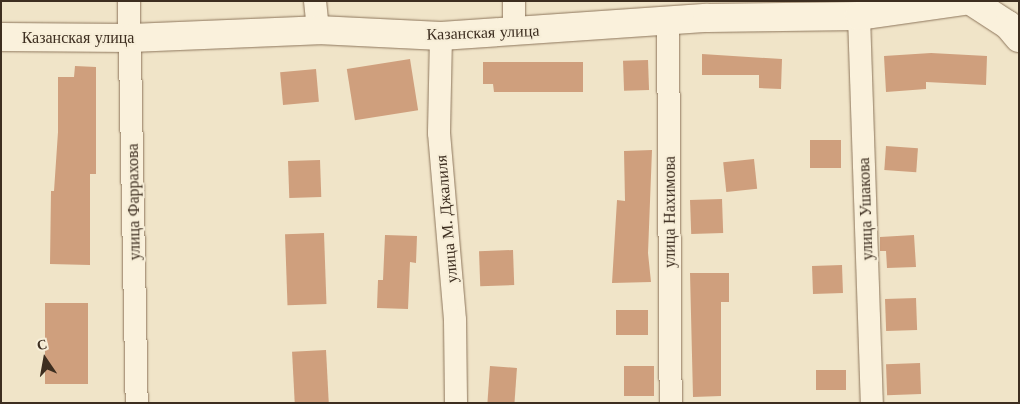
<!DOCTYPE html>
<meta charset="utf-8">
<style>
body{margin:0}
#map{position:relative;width:1020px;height:404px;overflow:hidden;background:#f0e4c8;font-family:"Libre Baskerville",serif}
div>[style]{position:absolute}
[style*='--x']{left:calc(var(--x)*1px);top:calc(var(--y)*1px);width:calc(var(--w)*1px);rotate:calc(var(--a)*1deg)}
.building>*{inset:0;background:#cf9f7d;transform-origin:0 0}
.roads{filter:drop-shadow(0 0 1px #8d765c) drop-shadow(0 0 1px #8d765c)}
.minor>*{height:22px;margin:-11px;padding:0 11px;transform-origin:11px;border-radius:11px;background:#faf1dc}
.tertiary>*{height:28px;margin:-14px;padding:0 14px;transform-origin:14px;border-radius:14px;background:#faf1dc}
span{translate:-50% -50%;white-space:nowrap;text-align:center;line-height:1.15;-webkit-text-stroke:4px #f7eed8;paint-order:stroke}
.street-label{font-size:16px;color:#3d2e20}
.frame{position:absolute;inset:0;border:2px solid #3d2e20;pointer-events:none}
.north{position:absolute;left:20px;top:334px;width:50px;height:50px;-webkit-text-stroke:4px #f7eed8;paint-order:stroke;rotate:348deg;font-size:14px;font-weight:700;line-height:20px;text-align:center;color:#3d2e20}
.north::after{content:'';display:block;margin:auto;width:18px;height:22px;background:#3d2e20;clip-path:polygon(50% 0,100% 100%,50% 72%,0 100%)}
</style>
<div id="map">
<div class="building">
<div style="clip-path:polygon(931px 53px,987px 56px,986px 85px,926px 82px,926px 89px,886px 92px,884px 56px)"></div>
<div style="clip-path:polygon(702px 54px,782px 59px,781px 89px,759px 88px,759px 75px,702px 75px)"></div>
<div style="left:410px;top:59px;width:52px;height:64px;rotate:81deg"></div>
<div style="left:648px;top:60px;width:30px;height:25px;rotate:88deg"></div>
<div style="clip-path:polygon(483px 62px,583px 62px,583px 92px,494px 92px,493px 84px,483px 84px)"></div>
<div style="clip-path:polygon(75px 66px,96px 67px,96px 174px,90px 174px,90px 265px,50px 264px,51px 191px,54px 191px,58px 132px,58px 77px,74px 77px)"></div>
<div style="left:316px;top:69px;width:33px;height:36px;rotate:85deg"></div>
<div style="left:810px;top:140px;width:31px;height:28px"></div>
<div style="left:886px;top:146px;width:32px;height:24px;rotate:4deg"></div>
<div style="clip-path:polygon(652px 150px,648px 253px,651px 282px,612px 283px,617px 200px,625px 201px,624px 151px)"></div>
<div style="left:754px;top:159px;width:30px;height:31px;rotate:84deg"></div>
<div style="left:320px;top:160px;width:37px;height:32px;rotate:88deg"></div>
<div style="left:722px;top:199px;width:34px;height:32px;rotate:88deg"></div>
<div style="left:324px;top:233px;width:71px;height:39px;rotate:88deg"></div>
<div style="clip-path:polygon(385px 235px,417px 236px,416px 263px,410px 262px,408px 309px,377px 308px,378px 280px,383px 280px)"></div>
<div style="clip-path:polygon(914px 235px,916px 267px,887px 268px,886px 251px,880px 251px,880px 237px)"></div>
<div style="left:513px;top:250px;width:35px;height:34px;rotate:88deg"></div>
<div style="left:842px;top:265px;width:28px;height:30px;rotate:88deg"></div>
<div style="clip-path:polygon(690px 273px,729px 273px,729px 302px,721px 302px,721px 396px,693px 397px)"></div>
<div style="left:916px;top:298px;width:32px;height:31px;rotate:88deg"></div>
<div style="left:45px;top:303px;width:43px;height:81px"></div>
<div style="left:616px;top:310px;width:32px;height:25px"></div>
<div style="left:326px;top:350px;width:53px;height:34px;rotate:87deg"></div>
<div style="left:920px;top:363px;width:31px;height:34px;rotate:88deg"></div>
<div style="left:490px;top:366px;width:27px;height:37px;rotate:4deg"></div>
<div style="left:624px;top:366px;width:30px;height:30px"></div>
<div style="left:816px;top:370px;width:30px;height:20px"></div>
</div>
<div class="roads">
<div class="minor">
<div style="--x:129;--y:1;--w:402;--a:88.9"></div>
<div style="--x:315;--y:1;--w:29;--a:84"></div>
<div style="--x:514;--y:1;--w:31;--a:90"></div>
<div style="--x:859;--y:16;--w:387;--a:88.1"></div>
<div style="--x:668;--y:20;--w:383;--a:89.6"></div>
<div style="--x:441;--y:36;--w:97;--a:91.2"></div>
<div style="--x:439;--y:133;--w:188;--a:85.1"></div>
<div style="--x:455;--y:320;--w:83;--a:89.3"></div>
</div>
<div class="tertiary">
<div style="--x:971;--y:1;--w:44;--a:33"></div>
<div style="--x:1008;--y:25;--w:17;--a:50"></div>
<div style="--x:1;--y:37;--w:130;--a:0.4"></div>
<div style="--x:131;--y:38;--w:187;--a:-2.4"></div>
<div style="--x:318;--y:30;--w:123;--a:2.8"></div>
<div style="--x:441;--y:36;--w:267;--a:-3.9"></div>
<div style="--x:707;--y:18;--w:152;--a:-0.8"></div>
<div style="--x:859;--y:16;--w:105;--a:-8.2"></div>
</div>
</div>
<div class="street-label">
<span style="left:483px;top:32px;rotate:-2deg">Казанская улица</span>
<span style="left:78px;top:37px">Казанская улица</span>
<span style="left:133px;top:202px;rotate:-91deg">улица Фаррахова</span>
<span style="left:865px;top:209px;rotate:-92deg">улица Ушакова</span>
<span style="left:669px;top:212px;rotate:-90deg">улица Нахимова</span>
<span style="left:446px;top:219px;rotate:-95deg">улица М. Джалиля</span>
</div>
<div class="frame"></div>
<div class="north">С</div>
</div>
